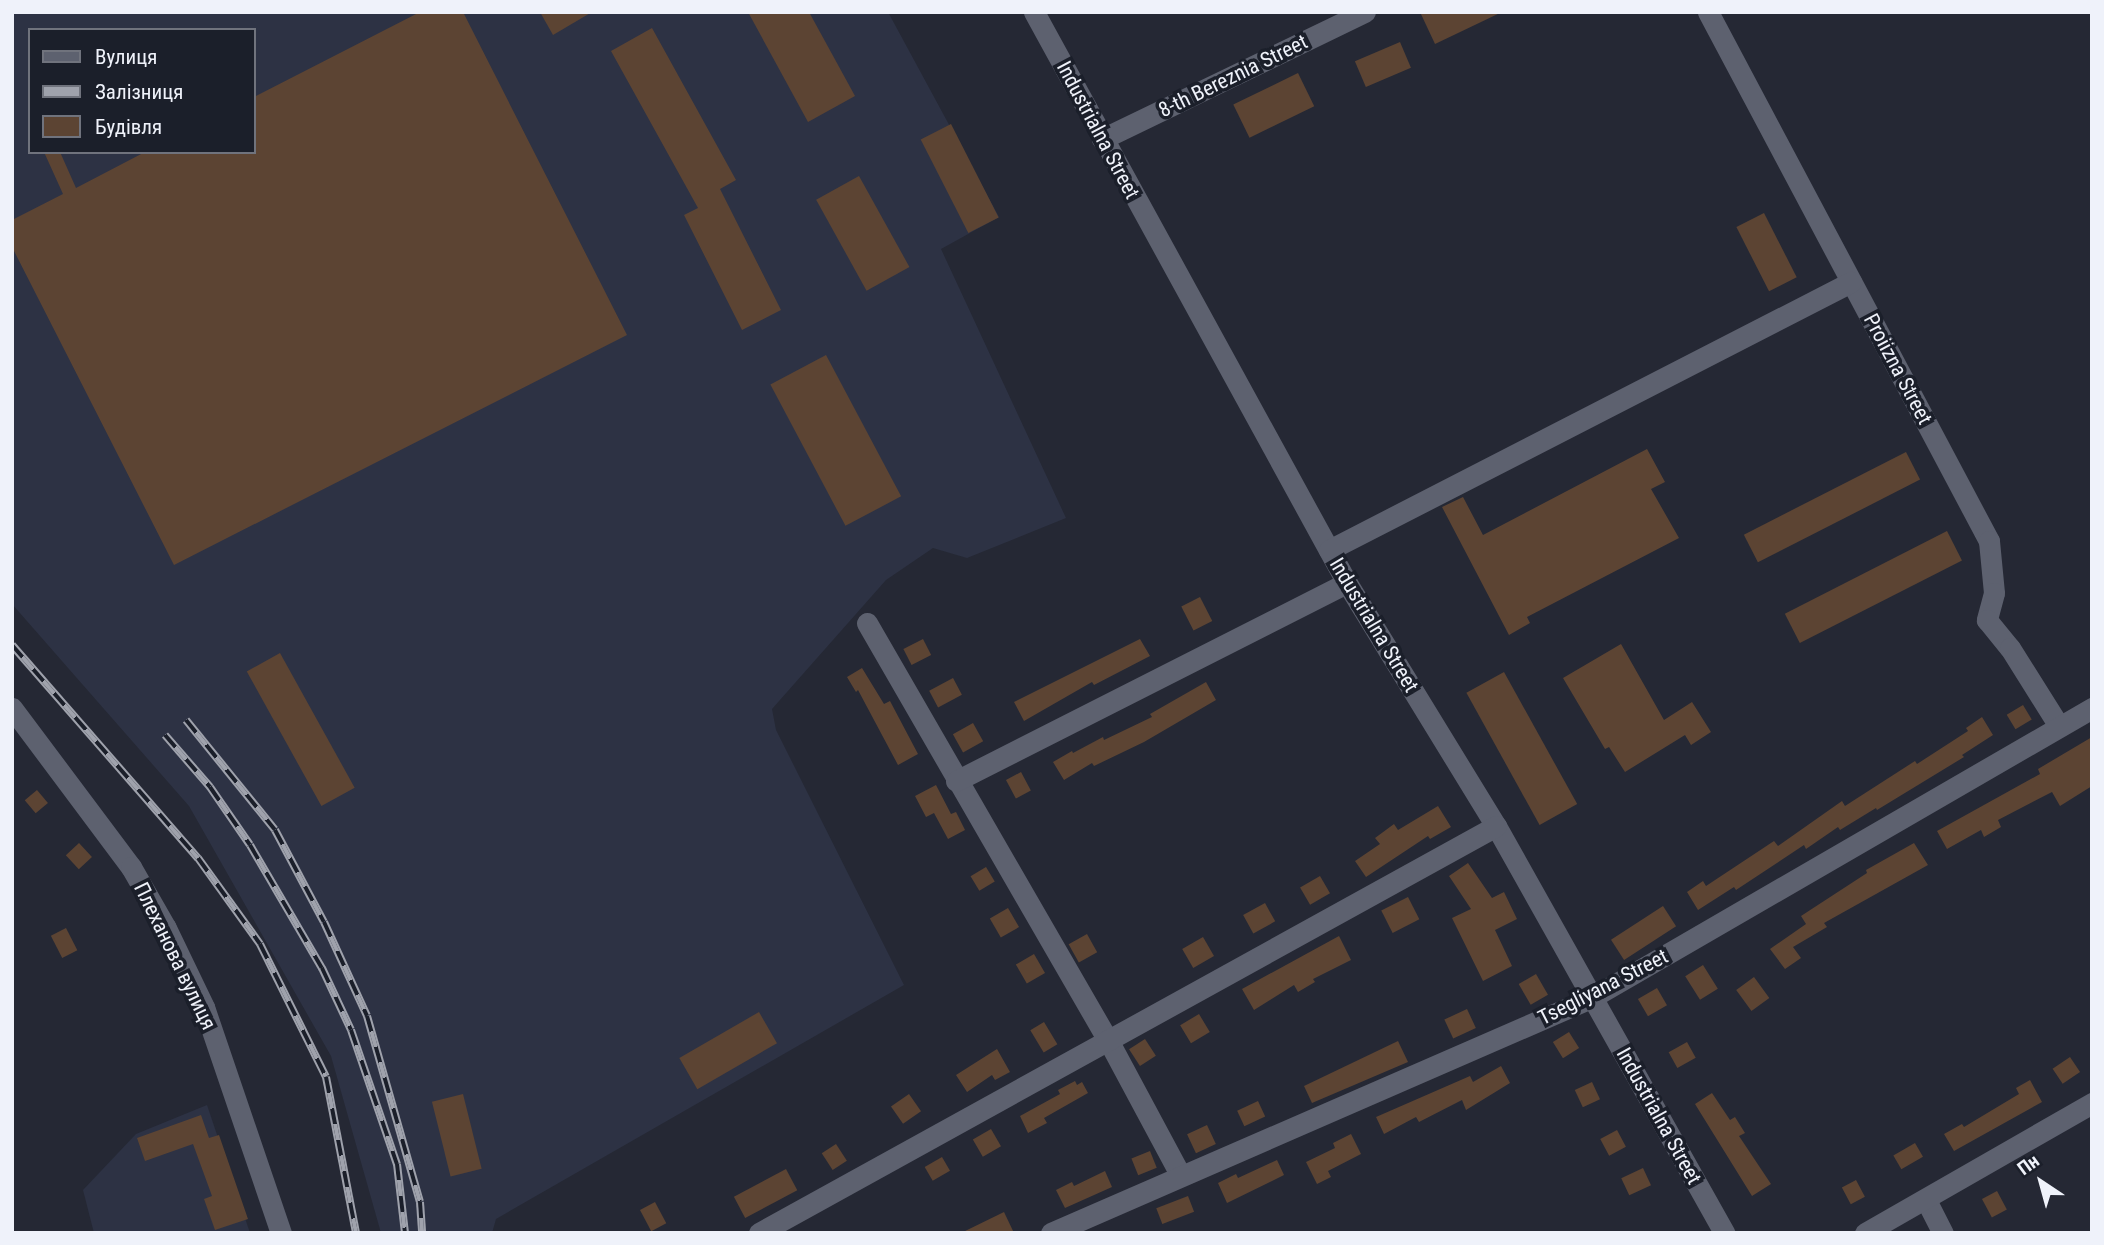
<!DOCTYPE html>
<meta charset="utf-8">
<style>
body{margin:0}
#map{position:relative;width:2104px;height:1245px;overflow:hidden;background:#252834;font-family:"Roboto Condensed",sans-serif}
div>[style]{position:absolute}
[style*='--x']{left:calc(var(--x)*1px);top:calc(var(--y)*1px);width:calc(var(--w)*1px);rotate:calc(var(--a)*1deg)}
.built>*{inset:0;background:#2d3244}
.building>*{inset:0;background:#5c4433;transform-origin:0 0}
.minor>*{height:21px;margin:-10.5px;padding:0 10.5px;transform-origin:10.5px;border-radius:10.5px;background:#5d616f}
.rail>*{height:8px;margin-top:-4px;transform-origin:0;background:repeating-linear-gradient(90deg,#1b1f2a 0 16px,#9fa2ac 0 32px);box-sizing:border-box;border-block:2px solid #9fa2ac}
span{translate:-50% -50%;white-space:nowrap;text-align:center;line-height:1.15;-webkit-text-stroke:7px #1b1f2a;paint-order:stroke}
.street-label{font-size:21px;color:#eff2fa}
.frame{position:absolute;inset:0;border:14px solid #eff2fa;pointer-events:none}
.legend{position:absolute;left:28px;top:28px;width:228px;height:126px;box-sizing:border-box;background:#1b1f2a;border:2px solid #70737d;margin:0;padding:9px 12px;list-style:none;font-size:21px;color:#eff2fa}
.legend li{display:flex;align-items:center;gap:14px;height:35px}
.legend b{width:35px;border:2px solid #70737d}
.north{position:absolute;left:2006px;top:1147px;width:70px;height:70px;-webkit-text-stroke:5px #1b1f2a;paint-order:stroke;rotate:324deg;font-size:19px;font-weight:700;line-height:28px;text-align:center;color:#eff2fa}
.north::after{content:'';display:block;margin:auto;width:24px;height:32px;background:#eff2fa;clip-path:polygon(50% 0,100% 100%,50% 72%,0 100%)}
</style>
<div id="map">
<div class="built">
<i style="clip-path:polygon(evenodd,12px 12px,888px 12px,999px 217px,941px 249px,1066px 518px,967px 558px,933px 548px,886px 580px,772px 709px,776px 730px,904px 985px,496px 1219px,492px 1233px,381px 1233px,331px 1056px,189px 806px,12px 604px,12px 12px,30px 30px,254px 30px,254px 152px,30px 152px,30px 30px)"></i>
<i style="clip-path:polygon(207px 1105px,250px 1233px,94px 1233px,83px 1190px,136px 1134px)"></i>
</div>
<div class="building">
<i style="clip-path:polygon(420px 12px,463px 12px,627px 335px,174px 565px,12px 247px,12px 220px,63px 194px,44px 152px,60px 152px,76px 188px,145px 152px,254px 152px,254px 97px)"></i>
<i style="clip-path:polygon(540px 12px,592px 12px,553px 35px)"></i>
<i style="clip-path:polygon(748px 12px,809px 12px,855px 96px,808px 122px)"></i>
<i style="clip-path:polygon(1420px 12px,1502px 12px,1435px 44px)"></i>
<i style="clip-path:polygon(652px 28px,736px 180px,720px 189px,781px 310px,742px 330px,684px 215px,698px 208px,611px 51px)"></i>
<i style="left:1400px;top:42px;width:28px;height:49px;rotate:67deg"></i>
<i style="left:1298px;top:73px;width:37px;height:72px;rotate:64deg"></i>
<i style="left:951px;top:124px;width:105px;height:34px;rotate:63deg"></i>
<i style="left:859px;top:176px;width:104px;height:49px;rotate:61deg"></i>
<i style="left:1764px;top:213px;width:72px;height:31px;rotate:63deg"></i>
<i style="left:826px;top:355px;width:160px;height:63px;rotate:62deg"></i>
<i style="clip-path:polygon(1647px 449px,1665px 482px,1651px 489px,1679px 538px,1527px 617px,1530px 623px,1509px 635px,1442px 507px,1463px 497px,1483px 535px)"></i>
<i style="left:1906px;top:452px;width:31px;height:182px;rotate:63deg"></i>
<i style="left:1947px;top:531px;width:33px;height:182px;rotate:63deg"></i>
<i style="left:1200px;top:597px;width:27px;height:21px;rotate:63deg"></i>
<i style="left:923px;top:639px;width:18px;height:22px;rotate:63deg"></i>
<i style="clip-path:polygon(1140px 639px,1150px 656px,1094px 685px,1092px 682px,1024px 721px,1014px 702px)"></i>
<i style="clip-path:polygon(1621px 644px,1664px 720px,1692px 702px,1711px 732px,1691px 745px,1685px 735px,1625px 772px,1609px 747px,1605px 749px,1563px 678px)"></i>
<i style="left:280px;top:653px;width:154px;height:38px;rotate:61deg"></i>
<i style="clip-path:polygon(862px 668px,884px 704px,890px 701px,918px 754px,898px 765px,858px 690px,856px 692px,847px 677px)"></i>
<i style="left:1504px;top:672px;width:151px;height:43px;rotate:61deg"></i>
<i style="left:953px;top:678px;width:19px;height:27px;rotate:62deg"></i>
<i style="clip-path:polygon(1206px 682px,1216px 700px,1144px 742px,1094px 766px,1092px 763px,1064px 780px,1053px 762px,1072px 751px,1073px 753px,1103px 737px,1104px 740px,1152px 717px,1150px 714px)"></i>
<i style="left:2023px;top:705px;width:17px;height:19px;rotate:59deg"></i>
<i style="clip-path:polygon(1982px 717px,1993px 735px,1962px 755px,1964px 757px,1877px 810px,1876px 808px,1840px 830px,1838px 827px,1806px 849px,1804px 845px,1736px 890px,1734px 887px,1698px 910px,1687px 892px,1703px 881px,1706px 886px,1774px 841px,1778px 846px,1842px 801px,1845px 806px,1915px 761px,1917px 764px,1968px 731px,1966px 728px)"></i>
<i style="left:973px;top:723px;width:21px;height:23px;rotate:61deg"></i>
<i style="clip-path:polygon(2092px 737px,2092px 786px,2060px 806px,2052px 792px,1998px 820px,2001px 827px,1984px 837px,1981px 830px,1947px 849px,1937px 831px,2040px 774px,2038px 769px)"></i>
<i style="left:1021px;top:772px;width:21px;height:17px;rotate:62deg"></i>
<i style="clip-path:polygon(936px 785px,951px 814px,956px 812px,965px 830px,948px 839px,934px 813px,926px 817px,915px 796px)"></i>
<i style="left:37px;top:790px;width:17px;height:16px;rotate:50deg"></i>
<i style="clip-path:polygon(1438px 806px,1451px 827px,1430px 839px,1428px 836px,1366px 877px,1355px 861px,1380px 844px,1375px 838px,1394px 824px,1398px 830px)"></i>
<i style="left:79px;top:843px;width:19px;height:18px;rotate:47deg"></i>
<i style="clip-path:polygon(1914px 843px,1928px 865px,1824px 923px,1827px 927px,1793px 947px,1801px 958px,1785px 969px,1770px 949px,1806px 924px,1801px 916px,1867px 873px,1866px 870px)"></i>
<i style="clip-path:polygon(1468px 863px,1492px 898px,1504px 892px,1517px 919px,1495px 930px,1512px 966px,1483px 981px,1452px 918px,1471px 909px,1449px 876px)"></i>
<i style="left:986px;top:867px;width:17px;height:18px;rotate:59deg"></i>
<i style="left:1320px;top:876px;width:20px;height:23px;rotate:60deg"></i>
<i style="left:1408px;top:897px;width:25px;height:30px;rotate:63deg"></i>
<i style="left:1265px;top:903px;width:21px;height:25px;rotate:61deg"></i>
<i style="left:1663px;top:906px;width:24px;height:62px;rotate:57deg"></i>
<i style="left:1008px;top:908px;width:22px;height:21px;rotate:60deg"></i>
<i style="left:66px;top:928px;width:25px;height:17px;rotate:63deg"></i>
<i style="left:1087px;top:934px;width:21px;height:21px;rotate:61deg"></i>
<i style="clip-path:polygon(1339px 936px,1351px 960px,1313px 979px,1315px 982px,1298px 992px,1294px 985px,1254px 1010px,1242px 989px)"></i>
<i style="left:1203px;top:937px;width:22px;height:24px;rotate:60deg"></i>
<i style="left:1034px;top:954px;width:22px;height:21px;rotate:60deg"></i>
<i style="left:1703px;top:965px;width:28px;height:21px;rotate:58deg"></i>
<i style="left:1536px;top:974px;width:24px;height:20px;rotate:60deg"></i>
<i style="left:1754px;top:977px;width:26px;height:22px;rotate:54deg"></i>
<i style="left:1657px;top:988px;width:20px;height:22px;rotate:60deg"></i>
<i style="left:1467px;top:1009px;width:21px;height:25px;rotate:65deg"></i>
<i style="left:759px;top:1012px;width:36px;height:92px;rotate:60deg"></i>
<i style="left:1199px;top:1014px;width:21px;height:22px;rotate:59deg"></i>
<i style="left:1044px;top:1022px;width:26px;height:16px;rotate:59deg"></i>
<i style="left:1569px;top:1032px;width:19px;height:19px;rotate:58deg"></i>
<i style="left:1145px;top:1039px;width:20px;height:19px;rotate:57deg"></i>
<i style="clip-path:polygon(1398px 1041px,1408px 1062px,1312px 1103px,1304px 1086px)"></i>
<i style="left:1687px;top:1042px;width:18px;height:21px;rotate:61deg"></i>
<i style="clip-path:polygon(997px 1049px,1010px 1072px,995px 1080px,992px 1075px,967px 1092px,956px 1075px)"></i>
<i style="left:2070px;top:1057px;width:18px;height:21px;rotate:56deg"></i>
<i style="clip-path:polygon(1501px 1066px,1510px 1083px,1466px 1110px,1462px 1100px,1419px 1122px,1416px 1117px,1384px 1134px,1376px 1117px,1470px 1076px,1473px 1082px)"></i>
<i style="clip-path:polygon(2030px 1080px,2042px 1102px,1954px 1151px,1944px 1134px,1962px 1124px,1964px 1127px,2019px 1094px,2016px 1088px)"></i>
<i style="clip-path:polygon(1075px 1081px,1077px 1085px,1082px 1082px,1088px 1093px,1044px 1118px,1047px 1123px,1028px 1133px,1020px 1116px,1060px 1094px,1058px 1090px)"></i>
<i style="left:1592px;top:1082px;width:19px;height:19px;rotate:65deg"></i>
<i style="clip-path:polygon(1712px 1093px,1730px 1120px,1735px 1117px,1745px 1133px,1739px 1136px,1771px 1184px,1752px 1196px,1695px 1104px)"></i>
<i style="left:463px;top:1094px;width:77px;height:32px;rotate:76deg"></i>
<i style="left:909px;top:1094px;width:21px;height:22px;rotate:55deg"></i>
<i style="left:1258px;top:1101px;width:17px;height:23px;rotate:65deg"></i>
<i style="clip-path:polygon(201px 1115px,209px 1138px,219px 1135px,248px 1219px,215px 1230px,204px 1199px,212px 1196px,193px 1144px,145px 1161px,137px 1138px)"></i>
<i style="left:1207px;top:1125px;width:21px;height:22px;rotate:65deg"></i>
<i style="left:991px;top:1129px;width:20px;height:21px;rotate:60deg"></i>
<i style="left:1617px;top:1130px;width:19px;height:19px;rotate:62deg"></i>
<i style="clip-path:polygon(1351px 1134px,1361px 1154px,1328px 1171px,1331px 1177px,1317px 1184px,1306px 1162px,1335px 1148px,1333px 1143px)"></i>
<i style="left:1915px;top:1143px;width:16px;height:25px;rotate:60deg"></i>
<i style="left:836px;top:1144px;width:20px;height:17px;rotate:57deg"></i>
<i style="left:1150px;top:1151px;width:18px;height:20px;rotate:68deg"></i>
<i style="left:942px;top:1157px;width:16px;height:20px;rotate:60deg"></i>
<i style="clip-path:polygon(1277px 1160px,1284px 1175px,1227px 1203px,1218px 1183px,1236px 1174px,1238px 1178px)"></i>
<i style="left:1643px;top:1168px;width:19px;height:24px;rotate:65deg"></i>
<i style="left:786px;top:1169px;width:24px;height:59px;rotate:62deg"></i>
<i style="clip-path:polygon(1105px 1171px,1112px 1187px,1065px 1208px,1056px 1190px,1072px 1182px,1074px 1186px)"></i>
<i style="left:1856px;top:1180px;width:19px;height:16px;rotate:62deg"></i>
<i style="left:1997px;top:1191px;width:21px;height:17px;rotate:62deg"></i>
<i style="left:1188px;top:1196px;width:17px;height:34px;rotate:69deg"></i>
<i style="left:655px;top:1202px;width:24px;height:17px;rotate:62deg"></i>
<i style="clip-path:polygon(1004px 1212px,1014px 1233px,961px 1233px)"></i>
</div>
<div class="minor">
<i style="--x:1034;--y:12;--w:651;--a:61.27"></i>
<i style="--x:1347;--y:583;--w:285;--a:58.5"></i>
<i style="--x:1496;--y:826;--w:467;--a:60.7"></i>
<i style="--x:1708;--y:12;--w:599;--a:62.02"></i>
<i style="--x:1989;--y:541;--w:52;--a:84.5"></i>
<i style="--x:1994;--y:593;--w:28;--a:105"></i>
<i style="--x:1987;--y:620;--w:36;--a:51"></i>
<i style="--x:2010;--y:648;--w:92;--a:57.9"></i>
<i style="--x:1102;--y:139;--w:292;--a:-25.8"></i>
<i style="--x:1329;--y:550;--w:587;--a:-27.18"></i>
<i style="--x:867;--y:623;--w:482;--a:60"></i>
<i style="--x:1108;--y:1040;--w:154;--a:61.8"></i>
<i style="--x:12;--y:708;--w:199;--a:53.2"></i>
<i style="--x:131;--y:867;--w:70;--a:60.2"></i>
<i style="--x:166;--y:928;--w:88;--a:64.3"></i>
<i style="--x:204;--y:1007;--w:239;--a:71.2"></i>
<i style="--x:956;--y:781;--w:438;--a:-26.9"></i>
<i style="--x:1926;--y:1200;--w:37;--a:63"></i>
<i style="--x:759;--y:1233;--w:842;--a:-28.91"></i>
<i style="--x:1051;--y:1233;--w:591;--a:-23.53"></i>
<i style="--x:1593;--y:997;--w:577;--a:-30.08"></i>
<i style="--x:1865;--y:1233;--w:262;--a:-29.8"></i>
</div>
<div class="rail">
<i style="--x:12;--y:645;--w:283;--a:48.9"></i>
<i style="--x:198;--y:858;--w:106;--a:54.2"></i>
<i style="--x:260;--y:944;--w:148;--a:63.6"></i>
<i style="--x:326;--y:1077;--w:159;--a:79.1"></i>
<i style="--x:186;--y:720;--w:141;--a:51"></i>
<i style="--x:275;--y:830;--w:104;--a:62"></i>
<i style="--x:324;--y:922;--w:103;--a:65.4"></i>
<i style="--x:367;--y:1016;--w:193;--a:74.1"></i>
<i style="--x:420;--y:1202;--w:31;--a:86"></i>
<i style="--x:165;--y:735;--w:69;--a:49.1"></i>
<i style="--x:210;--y:787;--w:70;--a:55.4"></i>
<i style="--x:250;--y:845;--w:143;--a:59.7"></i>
<i style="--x:322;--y:968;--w:68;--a:64.9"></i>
<i style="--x:351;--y:1030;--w:142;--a:71.1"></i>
<i style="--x:397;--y:1164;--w:69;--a:83.4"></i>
</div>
<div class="street-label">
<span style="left:1233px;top:76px;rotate:-26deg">8-th Bereznia Street</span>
<span style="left:1098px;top:130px;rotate:62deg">Industrialna Street</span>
<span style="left:1898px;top:369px;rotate:62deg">Proiizna Street</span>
<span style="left:1374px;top:625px;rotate:59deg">Industrialna Street</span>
<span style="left:175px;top:956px;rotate:64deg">Плеханова вулиця</span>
<span style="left:1603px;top:987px;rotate:-27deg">Tsegliyana Street</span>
<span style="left:1659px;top:1116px;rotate:61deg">Industrialna Street</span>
</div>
<div class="frame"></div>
<ul class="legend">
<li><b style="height:9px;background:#5d616f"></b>Вулиця</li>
<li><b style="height:9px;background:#9fa2ac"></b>Залізниця</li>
<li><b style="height:19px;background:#5c4433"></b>Будівля</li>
</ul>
<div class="north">Пн</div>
</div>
